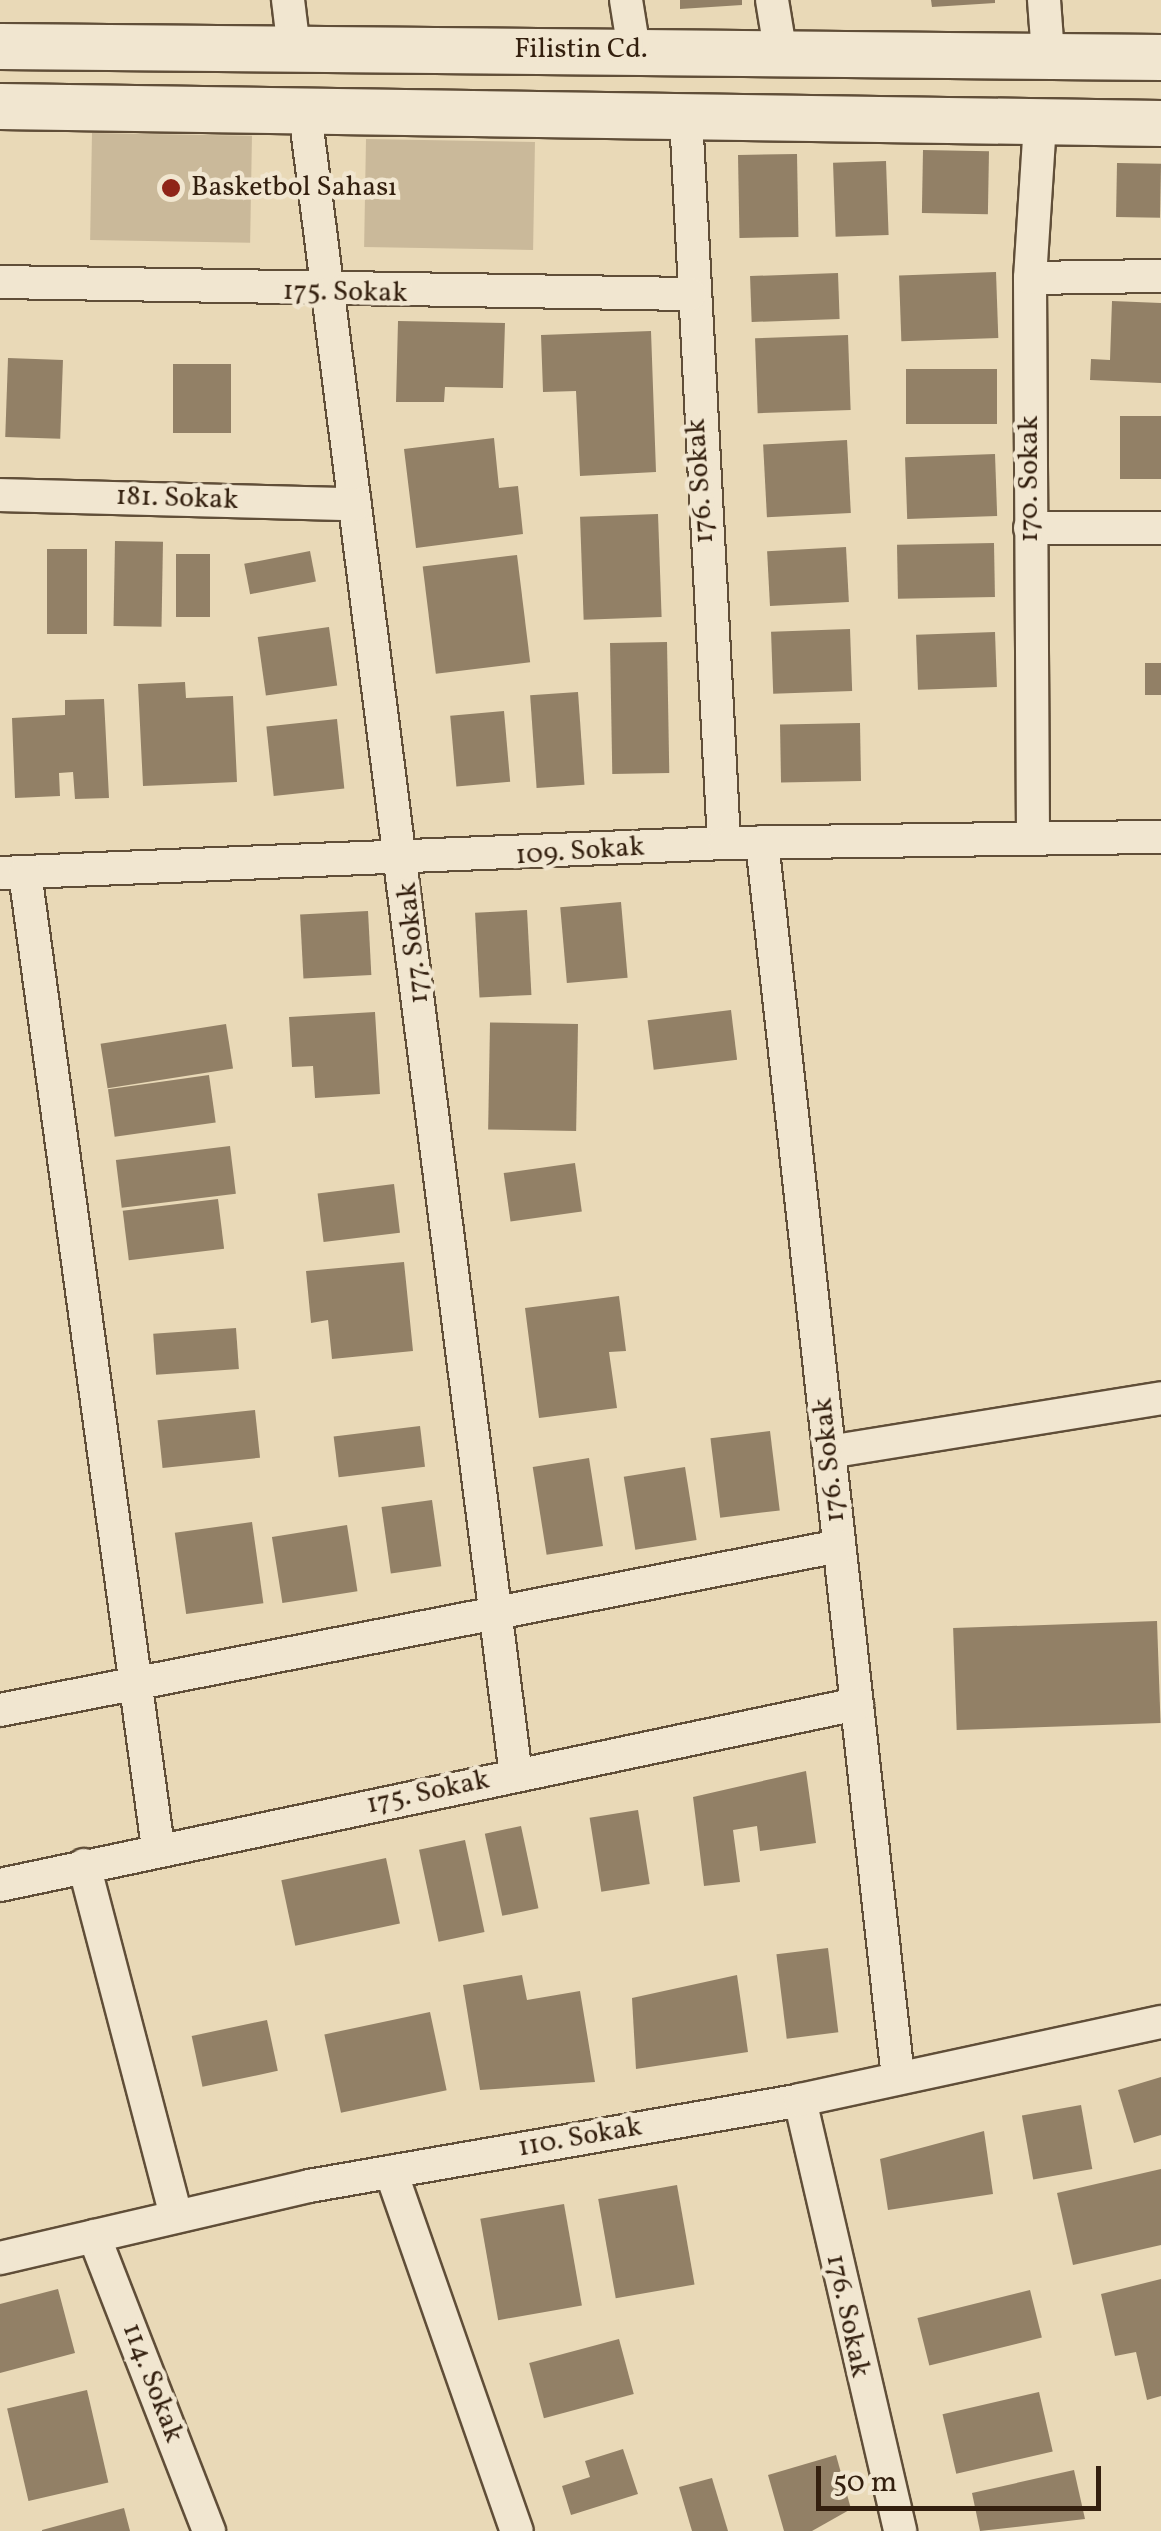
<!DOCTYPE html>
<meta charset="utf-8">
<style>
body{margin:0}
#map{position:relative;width:1161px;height:2531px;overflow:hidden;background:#e9d9b7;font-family:Vollkorn,serif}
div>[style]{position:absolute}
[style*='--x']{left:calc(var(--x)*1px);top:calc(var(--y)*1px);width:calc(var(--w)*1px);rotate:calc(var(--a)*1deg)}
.green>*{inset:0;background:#cab99a;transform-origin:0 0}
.building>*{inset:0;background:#928066;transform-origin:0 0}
.roads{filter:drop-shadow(2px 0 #604e38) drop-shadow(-2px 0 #604e38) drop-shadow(0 2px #604e38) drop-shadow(0 -2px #604e38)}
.minor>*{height:32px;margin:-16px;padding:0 16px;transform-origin:16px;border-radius:16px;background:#f1e6d0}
.secondary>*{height:45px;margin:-22.5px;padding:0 22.5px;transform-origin:22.5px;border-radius:22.5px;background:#f1e6d0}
.dots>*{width:28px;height:28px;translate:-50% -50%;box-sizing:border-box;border:5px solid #f1e6d0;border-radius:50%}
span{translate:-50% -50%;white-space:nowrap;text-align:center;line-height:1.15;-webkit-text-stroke:9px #f1e6d0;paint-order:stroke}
.street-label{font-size:28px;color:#331f0e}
.poi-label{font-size:28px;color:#331f0e}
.left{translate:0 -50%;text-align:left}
.scale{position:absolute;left:816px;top:2466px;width:285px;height:45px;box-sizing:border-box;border:5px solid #331f0e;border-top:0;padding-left:12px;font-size:30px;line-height:35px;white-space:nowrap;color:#331f0e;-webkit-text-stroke:8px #f1e6d0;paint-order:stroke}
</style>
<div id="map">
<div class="green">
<i style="left:92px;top:133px;width:160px;height:107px;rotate:1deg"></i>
<i style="left:366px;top:139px;width:169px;height:108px;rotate:1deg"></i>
</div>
<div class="building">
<i style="clip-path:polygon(680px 0,742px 0,742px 5px,680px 9px)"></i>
<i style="clip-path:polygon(931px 0,995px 0,995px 3px,932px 7px)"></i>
<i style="left:923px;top:150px;width:66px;height:63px;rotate:1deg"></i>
<i style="left:797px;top:154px;width:83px;height:59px;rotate:89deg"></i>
<i style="left:886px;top:161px;width:74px;height:53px;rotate:88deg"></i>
<i style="left:1117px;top:163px;width:44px;height:54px;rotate:1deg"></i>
<i style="left:996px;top:272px;width:66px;height:97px;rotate:88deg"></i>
<i style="left:838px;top:273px;width:46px;height:88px;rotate:88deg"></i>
<i style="clip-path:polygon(1112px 301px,1161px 303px,1161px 383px,1090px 380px,1091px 359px,1110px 360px)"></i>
<i style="clip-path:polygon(398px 321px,505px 323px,503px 388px,445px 387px,444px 402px,396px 402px)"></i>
<i style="clip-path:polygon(651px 331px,656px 472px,580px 476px,576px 391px,543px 392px,541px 335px)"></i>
<i style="left:848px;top:335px;width:75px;height:93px;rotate:88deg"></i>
<i style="left:8px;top:358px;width:55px;height:79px;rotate:2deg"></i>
<i style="left:173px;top:364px;width:58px;height:69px"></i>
<i style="left:906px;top:369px;width:91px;height:55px"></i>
<i style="left:1120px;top:416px;width:41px;height:63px"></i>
<i style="clip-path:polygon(494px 438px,499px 488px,518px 486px,523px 534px,416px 548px,404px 449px)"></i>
<i style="left:847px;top:440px;width:73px;height:84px;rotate:87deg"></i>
<i style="left:995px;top:454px;width:62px;height:90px;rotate:88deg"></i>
<i style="left:658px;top:514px;width:103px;height:78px;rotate:88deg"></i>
<i style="left:115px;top:541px;width:48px;height:85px;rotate:1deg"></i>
<i style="left:994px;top:543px;width:54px;height:97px;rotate:89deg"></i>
<i style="left:846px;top:547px;width:55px;height:79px;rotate:87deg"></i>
<i style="left:47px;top:549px;width:40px;height:85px"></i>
<i style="left:310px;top:551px;width:31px;height:67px;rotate:79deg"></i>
<i style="left:210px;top:554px;width:63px;height:34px;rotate:90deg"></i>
<i style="left:517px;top:555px;width:108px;height:95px;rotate:83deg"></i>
<i style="left:329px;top:627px;width:59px;height:72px;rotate:82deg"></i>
<i style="left:850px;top:629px;width:62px;height:79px;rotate:88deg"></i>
<i style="left:995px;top:632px;width:55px;height:79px;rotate:88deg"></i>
<i style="left:667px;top:642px;width:131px;height:57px;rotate:89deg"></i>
<i style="left:1161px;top:663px;width:32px;height:16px;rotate:90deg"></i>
<i style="clip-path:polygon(185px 682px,186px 698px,233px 696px,237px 782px,143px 786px,138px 684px)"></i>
<i style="left:578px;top:692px;width:93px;height:48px;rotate:86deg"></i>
<i style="clip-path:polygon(104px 699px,109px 798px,75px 799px,73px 772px,59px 773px,60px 796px,15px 798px,12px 718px,65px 715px,65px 700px)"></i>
<i style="left:504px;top:711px;width:71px;height:54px;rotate:85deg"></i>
<i style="left:337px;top:719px;width:70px;height:71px;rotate:84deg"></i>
<i style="left:860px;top:723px;width:58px;height:80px;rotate:89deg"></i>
<i style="left:621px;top:902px;width:76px;height:61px;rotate:85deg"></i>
<i style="left:527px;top:910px;width:85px;height:52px;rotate:87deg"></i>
<i style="left:368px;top:911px;width:64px;height:68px;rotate:87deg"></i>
<i style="left:731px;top:1010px;width:50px;height:84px;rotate:83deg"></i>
<i style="clip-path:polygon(375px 1012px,380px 1094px,315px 1098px,313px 1066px,292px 1067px,289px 1017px)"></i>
<i style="left:226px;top:1024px;width:45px;height:127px;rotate:81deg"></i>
<i style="left:578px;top:1024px;width:107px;height:88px;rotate:91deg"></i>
<i style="left:209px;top:1075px;width:48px;height:102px;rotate:82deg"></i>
<i style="left:230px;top:1146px;width:48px;height:115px;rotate:83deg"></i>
<i style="left:575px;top:1163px;width:49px;height:72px;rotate:82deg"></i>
<i style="left:394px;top:1184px;width:49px;height:77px;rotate:83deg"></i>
<i style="left:218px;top:1199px;width:50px;height:96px;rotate:83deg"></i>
<i style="clip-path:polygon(404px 1262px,413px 1351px,332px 1359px,328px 1320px,311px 1323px,306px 1271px)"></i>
<i style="clip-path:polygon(619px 1296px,626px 1351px,609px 1352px,617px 1408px,539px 1418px,525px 1308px)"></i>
<i style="left:236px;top:1328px;width:41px;height:83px;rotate:86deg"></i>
<i style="left:255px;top:1410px;width:48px;height:98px;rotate:84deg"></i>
<i style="left:420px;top:1426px;width:41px;height:87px;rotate:83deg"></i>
<i style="left:770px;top:1431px;width:80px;height:60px;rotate:83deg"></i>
<i style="left:589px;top:1458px;width:89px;height:57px;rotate:81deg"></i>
<i style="left:685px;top:1467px;width:74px;height:62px;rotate:81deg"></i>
<i style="left:432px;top:1500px;width:67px;height:51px;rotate:82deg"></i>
<i style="left:252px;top:1522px;width:82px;height:78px;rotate:82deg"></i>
<i style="left:347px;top:1525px;width:67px;height:76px;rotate:81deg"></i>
<i style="left:1157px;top:1621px;width:102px;height:204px;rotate:88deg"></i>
<i style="clip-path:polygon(806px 1771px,816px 1843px,760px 1851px,757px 1826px,733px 1830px,740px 1882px,704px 1886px,693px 1797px)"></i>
<i style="left:638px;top:1810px;width:75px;height:49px;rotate:81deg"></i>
<i style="left:521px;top:1826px;width:84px;height:37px;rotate:78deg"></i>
<i style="left:465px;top:1840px;width:94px;height:47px;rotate:78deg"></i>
<i style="left:386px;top:1858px;width:67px;height:107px;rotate:78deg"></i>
<i style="left:828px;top:1948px;width:85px;height:52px;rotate:83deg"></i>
<i style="clip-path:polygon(522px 1975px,527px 2000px,580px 1991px,595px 2082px,480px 2090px,463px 1985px)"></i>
<i style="clip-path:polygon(737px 1975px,748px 2052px,636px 2069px,632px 1998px)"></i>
<i style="left:430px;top:2012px;width:80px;height:108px;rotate:78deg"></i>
<i style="left:267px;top:2020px;width:52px;height:77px;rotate:78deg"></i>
<i style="clip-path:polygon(1161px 2077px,1161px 2135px,1134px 2143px,1118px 2090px)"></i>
<i style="left:1081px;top:2105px;width:65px;height:60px;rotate:80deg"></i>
<i style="clip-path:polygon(984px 2131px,993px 2194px,888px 2210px,880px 2159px)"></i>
<i style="clip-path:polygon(1161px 2169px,1161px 2245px,1073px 2265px,1057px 2193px)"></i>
<i style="left:677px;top:2185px;width:101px;height:80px;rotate:80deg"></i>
<i style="left:564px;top:2204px;width:103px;height:85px;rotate:80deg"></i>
<i style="clip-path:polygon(1161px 2279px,1161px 2396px,1147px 2400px,1136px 2352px,1115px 2356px,1101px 2294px)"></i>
<i style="clip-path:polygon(58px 2289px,75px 2353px,0 2373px,0 2304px)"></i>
<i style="left:1030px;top:2290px;width:49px;height:116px;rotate:76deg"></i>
<i style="left:619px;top:2339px;width:57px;height:93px;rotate:75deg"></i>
<i style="left:87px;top:2390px;width:95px;height:82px;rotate:77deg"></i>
<i style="left:1039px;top:2392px;width:61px;height:99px;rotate:77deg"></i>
<i style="clip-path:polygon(623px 2449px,638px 2494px,571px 2515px,562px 2486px,590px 2477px,585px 2461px)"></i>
<i style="clip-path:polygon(836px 2455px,851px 2509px,812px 2531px,784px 2531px,768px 2475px)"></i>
<i style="clip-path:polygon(1074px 2470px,1085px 2519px,980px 2531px,972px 2493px)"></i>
<i style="clip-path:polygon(712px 2478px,728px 2531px,692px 2531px,679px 2487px)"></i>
<i style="clip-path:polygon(124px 2508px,130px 2531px,42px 2531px,42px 2530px)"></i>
</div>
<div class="roads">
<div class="minor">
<i style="--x:288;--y:0;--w:49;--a:83"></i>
<i style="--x:626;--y:0;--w:51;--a:80.9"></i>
<i style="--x:772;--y:0;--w:50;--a:80.7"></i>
<i style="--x:1044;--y:0;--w:54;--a:85.8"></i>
<i style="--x:305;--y:112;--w:1676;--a:82.77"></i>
<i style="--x:686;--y:117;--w:727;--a:87"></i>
<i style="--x:1030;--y:278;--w:131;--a:-0.9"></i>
<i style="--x:0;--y:282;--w:690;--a:1"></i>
<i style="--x:0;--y:495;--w:355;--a:1.5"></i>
<i style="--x:1030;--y:528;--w:131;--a:0"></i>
<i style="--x:1033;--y:835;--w:557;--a:-90.31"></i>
<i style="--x:1030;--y:278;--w:154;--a:-86.3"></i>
<i style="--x:762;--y:842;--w:1243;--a:83.72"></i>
<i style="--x:0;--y:873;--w:725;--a:-2.37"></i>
<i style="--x:724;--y:843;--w:437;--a:-0.8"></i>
<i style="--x:25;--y:873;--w:984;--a:82.23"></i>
<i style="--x:829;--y:1452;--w:336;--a:-9.2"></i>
<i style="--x:0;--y:1710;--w:855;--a:-11.06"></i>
<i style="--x:84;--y:1865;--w:363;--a:75.3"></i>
<i style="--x:0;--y:1885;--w:876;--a:-11.93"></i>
<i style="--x:800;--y:2100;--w:442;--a:76.9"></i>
<i style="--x:391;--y:2172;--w:380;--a:70.7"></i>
<i style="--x:94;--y:2236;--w:317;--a:68.7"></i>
<i style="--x:0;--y:2258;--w:317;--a:-13.1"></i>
<i style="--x:309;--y:2186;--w:498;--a:-9.9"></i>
<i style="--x:800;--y:2100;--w:369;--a:-12.2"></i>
</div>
<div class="secondary">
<i style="--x:0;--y:46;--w:1161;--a:0.54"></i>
<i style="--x:0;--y:106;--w:1161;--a:0.84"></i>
</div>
</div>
<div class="dots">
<i style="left:171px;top:188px;background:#8f2418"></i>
</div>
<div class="street-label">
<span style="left:581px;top:50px">Filistin Cd.</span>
<span style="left:345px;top:293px;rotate:1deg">175. Sokak</span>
<span style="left:1030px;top:479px;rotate:-90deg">170. Sokak</span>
<span style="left:701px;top:481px;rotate:-94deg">176. Sokak</span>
<span style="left:177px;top:499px;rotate:2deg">181. Sokak</span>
<span style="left:580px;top:852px;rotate:-4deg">109. Sokak</span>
<span style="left:414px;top:943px;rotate:-96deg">177. Sokak</span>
<span style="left:830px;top:1460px;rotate:-96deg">176. Sokak</span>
<span style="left:428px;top:1793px;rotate:-12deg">175. Sokak</span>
<span style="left:580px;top:2138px;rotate:-10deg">110. Sokak</span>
<span style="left:847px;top:2316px;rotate:78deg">176. Sokak</span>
<span style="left:152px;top:2383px;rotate:69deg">114. Sokak</span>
</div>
<div class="poi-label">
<span class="left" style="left:191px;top:188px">Basketbol Sahası</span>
</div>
<div class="scale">50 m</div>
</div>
